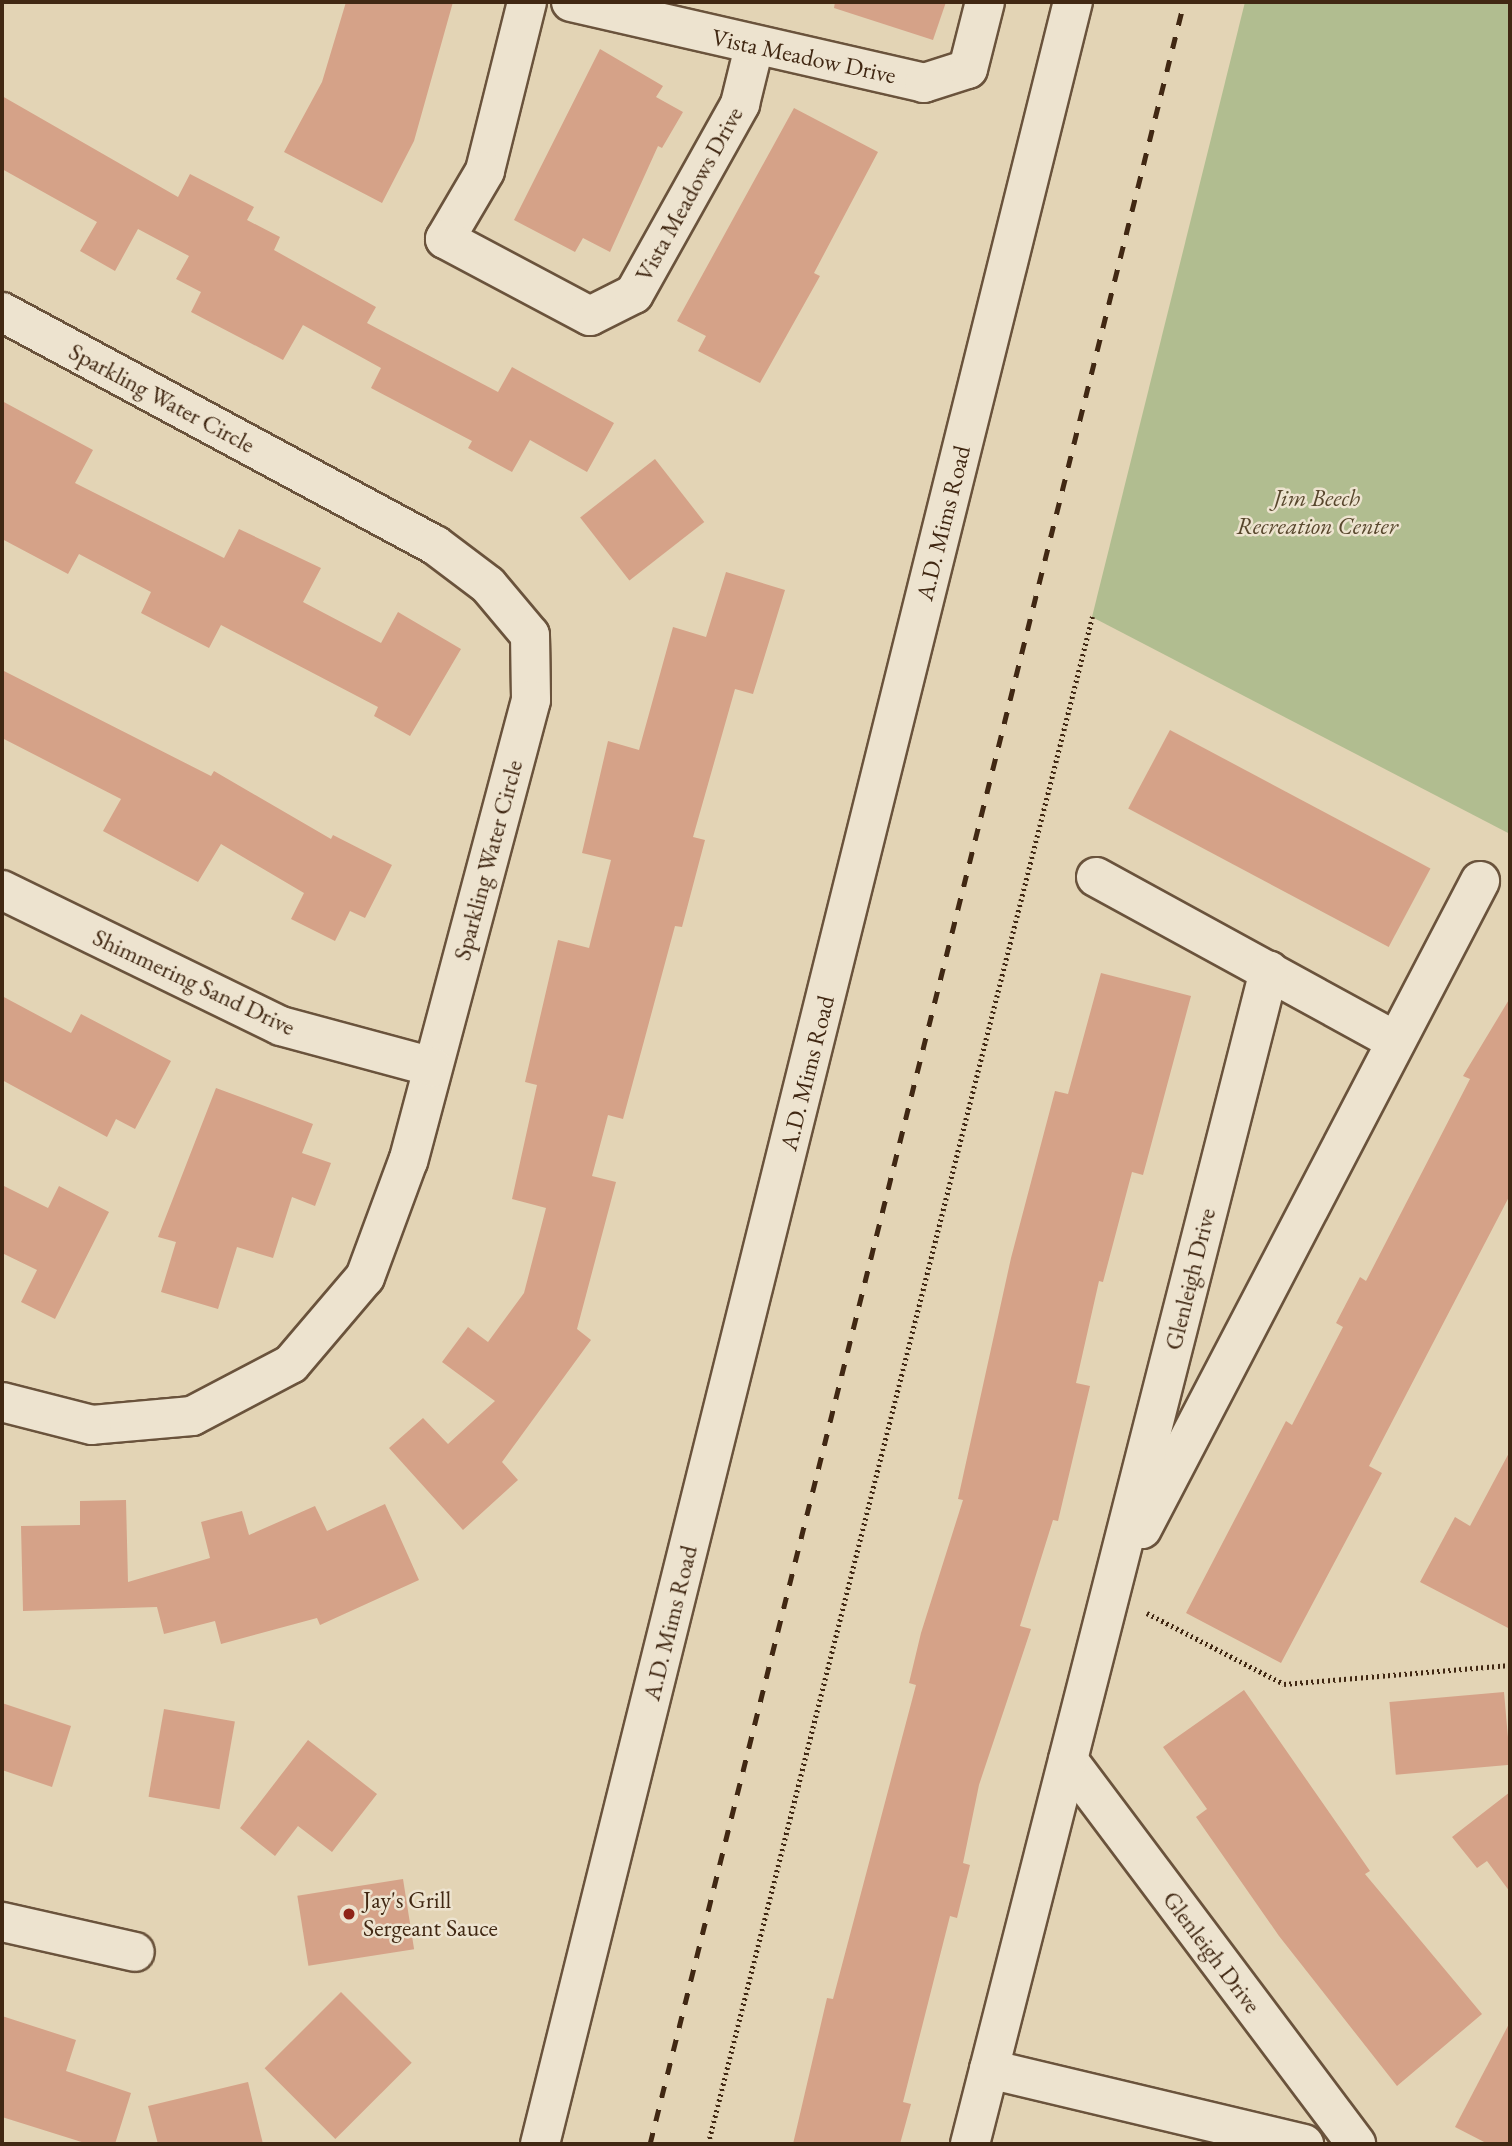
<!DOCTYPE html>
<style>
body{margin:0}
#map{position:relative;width:1512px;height:2146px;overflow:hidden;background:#e3d4b5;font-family:"EB Garamond",serif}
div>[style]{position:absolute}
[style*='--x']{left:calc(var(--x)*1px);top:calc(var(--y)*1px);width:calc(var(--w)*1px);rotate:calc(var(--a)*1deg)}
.green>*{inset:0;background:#b1bd90}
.building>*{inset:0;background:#d5a288;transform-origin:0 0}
.path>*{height:4.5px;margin-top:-2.25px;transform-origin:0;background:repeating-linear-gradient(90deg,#412813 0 2px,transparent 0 5.5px)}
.roads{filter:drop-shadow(2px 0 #6a533c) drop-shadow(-2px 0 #6a533c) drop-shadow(0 2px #6a533c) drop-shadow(0 -2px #6a533c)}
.minor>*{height:38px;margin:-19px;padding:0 19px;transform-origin:19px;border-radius:19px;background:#ede3cf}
.rail>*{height:5px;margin-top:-2.5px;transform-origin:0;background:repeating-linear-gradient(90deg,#412813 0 12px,transparent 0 24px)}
.dots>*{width:19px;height:19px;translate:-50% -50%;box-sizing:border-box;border:4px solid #ede3cf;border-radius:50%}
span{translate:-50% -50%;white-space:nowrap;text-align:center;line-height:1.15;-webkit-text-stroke:5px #ede3cf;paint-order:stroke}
.street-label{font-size:24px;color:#412813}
.park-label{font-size:24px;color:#57462c;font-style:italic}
.poi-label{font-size:24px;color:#412813}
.left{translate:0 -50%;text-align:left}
.frame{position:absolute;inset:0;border:4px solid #412813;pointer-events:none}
</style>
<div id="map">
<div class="green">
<i style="clip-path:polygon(1245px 2px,1510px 2px,1510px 834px,1092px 617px)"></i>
</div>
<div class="building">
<i style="clip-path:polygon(346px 2px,453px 2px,414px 141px,382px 203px,284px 152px,322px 82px)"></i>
<i style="clip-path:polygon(835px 2px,946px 2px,933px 40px,834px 8px)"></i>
<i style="clip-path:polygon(600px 49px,663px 86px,656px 97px,683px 112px,662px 148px,658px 146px,610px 252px,583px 238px,575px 252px,514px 220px)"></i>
<i style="clip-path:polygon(2px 96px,178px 197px,190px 174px,254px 207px,247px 220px,280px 237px,274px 250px,376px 307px,367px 323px,498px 392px,512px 367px,614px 423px,587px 472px,530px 440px,512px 472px,468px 448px,472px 441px,371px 388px,381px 368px,303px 325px,283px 360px,191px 312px,201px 292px,176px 279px,189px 256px,138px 229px,115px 271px,80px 251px,97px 222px,2px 169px)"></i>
<i style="clip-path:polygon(794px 108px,878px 152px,814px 273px,820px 276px,760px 383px,698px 351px,706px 336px,677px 321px)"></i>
<i style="clip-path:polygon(2px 401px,93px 450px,75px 483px,224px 558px,239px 529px,321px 568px,303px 602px,381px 643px,398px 612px,461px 649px,410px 736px,374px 716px,378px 707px,221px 625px,209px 648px,141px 613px,151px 592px,79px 554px,68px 574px,2px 539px)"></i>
<i style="left:655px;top:459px;width:80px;height:95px;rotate:52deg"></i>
<i style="clip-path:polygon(726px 572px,785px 590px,753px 694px,735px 689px,693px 837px,705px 840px,682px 927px,675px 926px,623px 1119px,608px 1115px,592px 1176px,616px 1182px,577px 1329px,591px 1340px,502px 1462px,518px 1480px,463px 1530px,389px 1448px,423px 1418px,448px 1444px,495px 1401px,442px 1362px,468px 1327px,488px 1342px,524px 1293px,546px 1208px,512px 1199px,537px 1085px,525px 1082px,558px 940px,589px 948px,611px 860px,582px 853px,608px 741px,639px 750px,673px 627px,706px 637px)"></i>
<i style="clip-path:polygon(2px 670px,211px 776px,214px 771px,331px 839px,333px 835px,392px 865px,365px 918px,350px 911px,335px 941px,291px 919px,304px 893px,221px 844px,198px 882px,103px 831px,121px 799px,2px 738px)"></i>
<i style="left:1170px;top:730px;width:295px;height:89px;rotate:28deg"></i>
<i style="clip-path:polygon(1101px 973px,1191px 996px,1143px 1175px,1132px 1172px,1103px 1282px,1099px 1281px,1076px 1383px,1090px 1386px,1058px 1521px,1053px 1520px,1020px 1626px,1031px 1629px,979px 1785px,963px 1863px,970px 1865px,957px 1918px,950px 1916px,903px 2102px,911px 2104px,900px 2144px,793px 2144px,827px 1998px,833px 1999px,916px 1685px,909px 1683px,921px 1633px,963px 1500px,958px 1499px,1011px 1258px,1055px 1091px,1068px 1094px)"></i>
<i style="clip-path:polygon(2px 996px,71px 1033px,81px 1014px,171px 1061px,135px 1129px,116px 1119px,107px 1137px,2px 1080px)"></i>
<i style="clip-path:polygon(1510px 998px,1510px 1195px,1369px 1466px,1382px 1473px,1281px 1663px,1186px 1613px,1286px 1421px,1292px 1425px,1343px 1327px,1336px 1323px,1360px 1277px,1366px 1281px,1470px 1079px,1463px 1076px)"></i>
<i style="clip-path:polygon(216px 1088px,313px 1124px,302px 1153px,331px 1163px,315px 1206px,292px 1197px,273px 1258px,237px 1247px,218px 1309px,161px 1292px,176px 1242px,158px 1237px)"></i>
<i style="clip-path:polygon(2px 1185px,48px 1208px,59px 1186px,109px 1212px,55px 1319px,21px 1302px,37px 1270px,2px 1253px)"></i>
<i style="clip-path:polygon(1510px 1451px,1510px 1629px,1420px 1582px,1455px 1517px,1470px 1526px)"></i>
<i style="clip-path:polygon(126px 1500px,128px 1582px,210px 1558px,201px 1522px,242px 1511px,249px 1535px,315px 1506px,327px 1531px,385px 1504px,419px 1580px,320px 1625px,317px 1618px,221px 1644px,215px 1621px,164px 1634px,157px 1607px,23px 1611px,21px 1526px,80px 1525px,80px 1501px)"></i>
<i style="clip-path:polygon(1244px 1690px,1370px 1871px,1365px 1874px,1482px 2014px,1397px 2086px,1279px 1936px,1196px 1817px,1207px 1809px,1163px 1747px)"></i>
<i style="left:1504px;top:1692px;width:73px;height:115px;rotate:85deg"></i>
<i style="clip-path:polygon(2px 1703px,71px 1726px,52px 1787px,2px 1770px)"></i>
<i style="left:164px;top:1709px;width:72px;height:89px;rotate:10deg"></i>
<i style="clip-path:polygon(308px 1740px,377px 1794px,332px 1852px,298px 1826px,275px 1856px,240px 1828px)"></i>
<i style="clip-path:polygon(1510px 1792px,1510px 1892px,1487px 1861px,1477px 1868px,1452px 1837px)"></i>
<i style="left:403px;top:1879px;width:71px;height:107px;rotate:81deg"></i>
<i style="left:341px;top:1992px;width:100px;height:108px;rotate:45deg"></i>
<i style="clip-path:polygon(2px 2016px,76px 2040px,66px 2071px,131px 2093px,115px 2144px,88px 2144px,2px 2117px)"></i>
<i style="clip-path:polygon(1510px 2022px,1510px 2144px,1488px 2144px,1455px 2127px)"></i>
<i style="clip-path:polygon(248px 2082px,263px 2144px,158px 2144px,148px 2106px)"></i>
</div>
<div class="path">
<i style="--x:1147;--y:1613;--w:154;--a:27.4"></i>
<i style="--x:1284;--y:1684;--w:227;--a:-4.8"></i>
<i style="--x:708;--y:2144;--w:1575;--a:-75.88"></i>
</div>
<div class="roads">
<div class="minor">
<i style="--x:527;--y:2;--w:174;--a:104"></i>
<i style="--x:485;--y:171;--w:79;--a:120.5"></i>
<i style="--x:445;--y:239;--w:164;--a:28"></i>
<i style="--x:590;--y:316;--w:49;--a:-26.6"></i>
<i style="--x:634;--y:294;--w:218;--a:-60.8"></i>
<i style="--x:740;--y:104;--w:59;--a:-76.2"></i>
<i style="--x:571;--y:2;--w:362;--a:12.9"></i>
<i style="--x:924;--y:83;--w:46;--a:-17.7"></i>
<i style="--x:968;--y:69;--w:69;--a:-75.8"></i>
<i style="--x:2;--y:312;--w:492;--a:28.3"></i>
<i style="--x:435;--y:545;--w:66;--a:37"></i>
<i style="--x:488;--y:585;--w:65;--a:50"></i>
<i style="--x:530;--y:635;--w:65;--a:89.1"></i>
<i style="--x:531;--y:700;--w:477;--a:104.9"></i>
<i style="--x:408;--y:1161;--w:124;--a:110.3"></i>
<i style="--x:365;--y:1277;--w:114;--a:130.4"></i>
<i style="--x:291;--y:1364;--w:112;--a:152.3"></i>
<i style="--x:192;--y:1416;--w:100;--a:174.9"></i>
<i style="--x:92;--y:1425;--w:93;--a:-165.7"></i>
<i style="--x:1096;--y:877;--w:342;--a:28.7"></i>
<i style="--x:2;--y:890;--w:310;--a:26"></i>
<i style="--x:281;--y:1026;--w:157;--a:15.1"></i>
<i style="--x:1142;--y:1529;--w:731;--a:-62.45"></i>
<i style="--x:1068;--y:1760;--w:480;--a:53.1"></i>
<i style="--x:2;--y:1922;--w:136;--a:12.7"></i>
<i style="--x:989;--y:2069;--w:324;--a:13.4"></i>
<i style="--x:540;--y:2144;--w:2207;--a:-76.03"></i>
<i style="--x:970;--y:2144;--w:1211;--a:-75.7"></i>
</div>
</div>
<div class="rail">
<i style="--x:650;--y:2144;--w:2208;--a:-76"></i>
</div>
<div class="dots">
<i style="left:349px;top:1914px;background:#8f2418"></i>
</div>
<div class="street-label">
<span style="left:804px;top:56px;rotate:12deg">Vista Meadow Drive</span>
<span style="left:689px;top:194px;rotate:-61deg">Vista Meadows Drive</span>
<span style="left:162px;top:398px;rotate:28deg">Sparkling Water Circle</span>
<span style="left:943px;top:523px;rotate:-76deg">A.D. Mims Road</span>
<span style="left:488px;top:860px;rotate:-75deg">Sparkling Water Circle</span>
<span style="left:194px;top:982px;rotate:25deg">Shimmering Sand Drive</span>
<span style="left:807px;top:1073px;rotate:-76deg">A.D. Mims Road</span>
<span style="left:1190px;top:1279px;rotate:-76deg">Glenleigh Drive</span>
<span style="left:670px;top:1623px;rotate:-76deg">A.D. Mims Road</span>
<span style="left:1212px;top:1952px;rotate:53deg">Glenleigh Drive</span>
</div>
<div class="park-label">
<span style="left:1317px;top:512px">Jim Beech<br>Recreation Center</span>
</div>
<div class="poi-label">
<span class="left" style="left:363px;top:1914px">Jay's Grill<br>Sergeant Sauce</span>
</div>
<div class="frame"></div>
</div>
